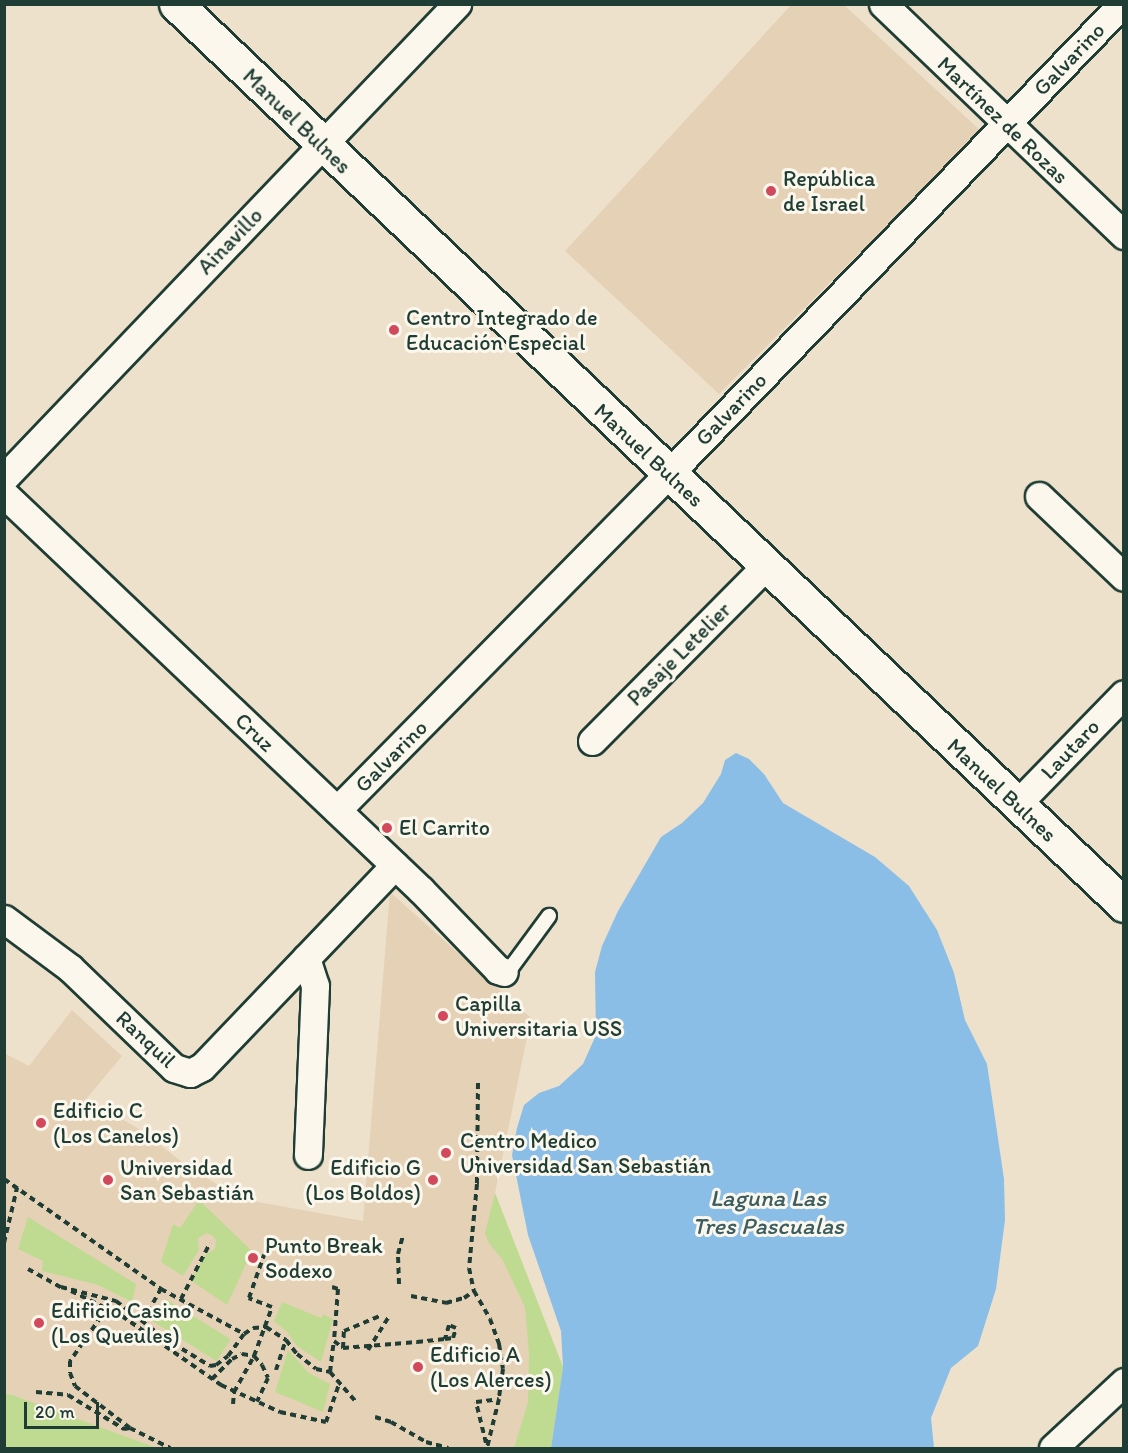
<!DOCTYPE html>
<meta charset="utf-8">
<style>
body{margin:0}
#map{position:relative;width:1128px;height:1453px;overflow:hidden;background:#eee1cc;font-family:Itim,sans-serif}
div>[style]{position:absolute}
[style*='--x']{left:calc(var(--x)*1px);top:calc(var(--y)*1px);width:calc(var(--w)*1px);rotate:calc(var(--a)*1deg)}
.built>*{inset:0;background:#e5d1b6}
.green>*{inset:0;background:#bfdb92;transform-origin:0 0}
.water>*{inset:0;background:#8bbee7}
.path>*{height:4px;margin-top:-2px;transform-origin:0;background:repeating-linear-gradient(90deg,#1f3d34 0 6px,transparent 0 10.5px)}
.roads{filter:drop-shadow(2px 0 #1f3d34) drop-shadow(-2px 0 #1f3d34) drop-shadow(0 2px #1f3d34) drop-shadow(0 -2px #1f3d34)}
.service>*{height:14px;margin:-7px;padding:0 7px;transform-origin:7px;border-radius:7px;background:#fbf7ec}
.minor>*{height:27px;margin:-13.5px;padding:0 13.5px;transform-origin:13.5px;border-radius:13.5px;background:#fbf7ec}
.secondary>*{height:33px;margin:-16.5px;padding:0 16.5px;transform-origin:16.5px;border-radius:16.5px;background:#fbf7ec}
.dots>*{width:16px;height:16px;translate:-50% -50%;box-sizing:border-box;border:3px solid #fbf7ec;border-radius:50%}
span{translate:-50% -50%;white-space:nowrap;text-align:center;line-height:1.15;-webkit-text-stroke:6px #fbf7ec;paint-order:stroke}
.street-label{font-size:22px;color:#1f3d34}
.poi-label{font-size:22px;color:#1f3d34}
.left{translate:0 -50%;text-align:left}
.right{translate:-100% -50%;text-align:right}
.water-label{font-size:24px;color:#3a5d61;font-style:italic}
.frame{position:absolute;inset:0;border:6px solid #1f3d34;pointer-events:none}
.scale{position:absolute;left:24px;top:1402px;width:75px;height:27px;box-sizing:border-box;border:3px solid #1f3d34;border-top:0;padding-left:8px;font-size:18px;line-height:21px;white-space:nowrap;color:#1f3d34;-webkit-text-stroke:4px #fbf7ec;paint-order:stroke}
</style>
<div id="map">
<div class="built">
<i style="clip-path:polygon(791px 5px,844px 5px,981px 131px,719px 394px,565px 251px)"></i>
<i style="clip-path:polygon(390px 892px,531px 1018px,495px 1193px,563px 1367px,551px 1448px,5px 1448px,4px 1053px,29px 1066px,72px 1010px,122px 1056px,87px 1098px,142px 1131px,190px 1168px,242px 1199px,363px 1221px)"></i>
</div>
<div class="green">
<i style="clip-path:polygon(495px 1193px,563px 1367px,551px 1448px,514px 1448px,528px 1402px,529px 1354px,525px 1307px,502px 1259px,489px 1243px,485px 1233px)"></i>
<i style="clip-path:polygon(199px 1200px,252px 1251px,227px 1305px,190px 1280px,206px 1254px,215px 1249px,216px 1240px,213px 1236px,207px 1233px,198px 1238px,199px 1250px,183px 1276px,161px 1262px,173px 1224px,180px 1228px)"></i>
<i style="clip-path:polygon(28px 1217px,136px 1284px,132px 1302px,98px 1285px,42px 1271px,43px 1261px,18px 1249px)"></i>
<i style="left:166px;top:1299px;width:76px;height:26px;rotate:32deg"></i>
<i style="clip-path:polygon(282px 1302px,321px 1318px,323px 1314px,333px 1319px,321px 1362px,297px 1346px,287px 1332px,274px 1321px)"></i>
<i style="clip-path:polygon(288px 1350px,309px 1373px,330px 1384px,323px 1412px,275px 1392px)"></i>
<i style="clip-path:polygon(5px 1394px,12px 1395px,157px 1448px,5px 1448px)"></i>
</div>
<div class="water">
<i style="clip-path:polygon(736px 753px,749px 759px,764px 774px,783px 803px,875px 857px,909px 886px,937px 930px,954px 973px,965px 1020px,987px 1064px,1004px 1179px,1005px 1220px,996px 1289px,978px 1346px,951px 1368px,931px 1418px,934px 1448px,551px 1448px,563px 1367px,561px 1331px,528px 1235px,512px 1155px,517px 1128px,524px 1105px,539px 1093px,559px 1086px,583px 1064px,596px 1035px,595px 972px,602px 946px,618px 911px,661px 837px,682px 823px,703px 803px,721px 774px,725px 760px)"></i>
</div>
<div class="path">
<i style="--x:478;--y:1083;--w:101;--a:90.6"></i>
<i style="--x:477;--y:1184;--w:84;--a:95.4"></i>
<i style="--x:469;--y:1268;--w:24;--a:78"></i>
<i style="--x:474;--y:1291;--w:32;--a:60"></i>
<i style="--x:490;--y:1319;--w:27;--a:70"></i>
<i style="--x:499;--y:1344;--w:25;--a:81"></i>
<i style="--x:503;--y:1369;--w:30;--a:98"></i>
<i style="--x:499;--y:1399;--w:50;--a:103.8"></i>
<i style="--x:4;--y:1179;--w:192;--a:35"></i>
<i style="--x:161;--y:1289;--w:94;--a:28.5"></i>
<i style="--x:4;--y:1243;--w:57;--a:-76.7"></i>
<i style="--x:28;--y:1269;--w:38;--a:29"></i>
<i style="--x:61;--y:1287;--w:57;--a:14.3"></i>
<i style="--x:116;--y:1301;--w:61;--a:37.6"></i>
<i style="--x:164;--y:1338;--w:54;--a:31.3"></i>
<i style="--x:210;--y:1366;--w:6;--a:-9"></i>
<i style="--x:216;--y:1365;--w:15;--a:-37"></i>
<i style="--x:228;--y:1356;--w:27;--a:-54"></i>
<i style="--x:244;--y:1334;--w:11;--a:-34"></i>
<i style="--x:253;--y:1328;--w:13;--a:-4"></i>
<i style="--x:266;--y:1327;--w:24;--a:33"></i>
<i style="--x:286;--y:1340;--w:18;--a:52"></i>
<i style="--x:297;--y:1354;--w:24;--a:38"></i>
<i style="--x:316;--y:1369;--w:14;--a:12"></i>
<i style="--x:330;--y:1372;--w:38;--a:49"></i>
<i style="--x:399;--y:1284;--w:30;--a:-92"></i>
<i style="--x:398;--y:1254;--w:20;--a:-75"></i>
<i style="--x:332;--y:1287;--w:6;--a:18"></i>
<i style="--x:338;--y:1289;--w:52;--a:94.4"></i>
<i style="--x:71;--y:1291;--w:57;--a:26.1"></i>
<i style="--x:122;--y:1316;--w:121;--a:34.9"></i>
<i style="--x:221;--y:1385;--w:65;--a:24.6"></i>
<i style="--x:280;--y:1412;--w:47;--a:12.3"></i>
<i style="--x:326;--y:1422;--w:40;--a:-71.1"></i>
<i style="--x:411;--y:1296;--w:36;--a:11"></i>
<i style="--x:446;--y:1303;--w:19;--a:-16"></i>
<i style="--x:464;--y:1298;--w:12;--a:-35"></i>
<i style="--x:181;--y:1299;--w:63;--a:-62.6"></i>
<i style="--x:107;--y:1308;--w:65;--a:124.9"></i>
<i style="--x:70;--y:1361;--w:12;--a:90"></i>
<i style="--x:70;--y:1373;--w:14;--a:69"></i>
<i style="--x:75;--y:1386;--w:69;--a:37.4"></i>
<i style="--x:143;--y:1321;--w:37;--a:-61"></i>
<i style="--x:343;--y:1348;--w:17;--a:-87"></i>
<i style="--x:344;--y:1331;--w:41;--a:-22.8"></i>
<i style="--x:368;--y:1350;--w:38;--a:-58"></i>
<i style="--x:276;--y:1370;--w:32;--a:-72"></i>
<i style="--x:330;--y:1372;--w:31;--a:-83"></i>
<i style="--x:334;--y:1341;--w:11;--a:38"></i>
<i style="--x:343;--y:1348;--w:74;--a:-4.6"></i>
<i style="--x:417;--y:1342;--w:28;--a:-6"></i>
<i style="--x:445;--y:1339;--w:8;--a:-7"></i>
<i style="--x:453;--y:1338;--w:10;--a:-73"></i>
<i style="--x:456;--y:1328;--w:8;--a:-157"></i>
<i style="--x:449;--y:1325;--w:15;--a:106"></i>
<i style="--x:212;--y:1379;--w:28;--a:-45"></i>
<i style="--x:232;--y:1359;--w:11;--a:-27"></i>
<i style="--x:242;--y:1354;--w:12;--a:9"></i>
<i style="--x:254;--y:1356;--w:12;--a:48"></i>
<i style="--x:262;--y:1365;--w:14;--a:65"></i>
<i style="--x:268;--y:1378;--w:26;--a:115"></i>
<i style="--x:36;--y:1392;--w:32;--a:5"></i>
<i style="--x:68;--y:1395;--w:66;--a:31.3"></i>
<i style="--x:124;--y:1429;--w:6;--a:-9"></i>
<i style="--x:130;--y:1428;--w:45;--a:26.6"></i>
<i style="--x:233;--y:1404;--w:12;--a:-85"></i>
<i style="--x:234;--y:1392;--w:41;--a:-60.9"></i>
<i style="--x:254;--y:1356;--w:52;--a:-69.8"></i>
<i style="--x:272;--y:1307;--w:25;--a:-159"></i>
<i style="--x:249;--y:1298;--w:46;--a:-70.8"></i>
<i style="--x:375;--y:1417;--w:17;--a:17"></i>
<i style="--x:391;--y:1422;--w:40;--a:29.7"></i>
<i style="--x:426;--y:1442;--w:23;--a:15"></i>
<i style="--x:486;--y:1443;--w:42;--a:-103.7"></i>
<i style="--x:476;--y:1402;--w:23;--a:-7"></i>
</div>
<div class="roads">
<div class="service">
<i style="--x:504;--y:972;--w:7;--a:-27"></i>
<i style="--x:510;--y:969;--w:66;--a:-53.7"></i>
</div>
<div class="minor">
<i style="--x:883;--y:4;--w:334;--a:43.8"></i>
<i style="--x:4;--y:478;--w:656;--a:-46.3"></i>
<i style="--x:4;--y:494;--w:575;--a:43.52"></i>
<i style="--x:421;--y:890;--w:111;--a:46.1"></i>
<i style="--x:498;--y:970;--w:6;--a:18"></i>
<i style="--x:1039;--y:496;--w:117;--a:43.6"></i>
<i style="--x:592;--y:741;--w:247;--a:-45.2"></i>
<i style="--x:1017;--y:804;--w:153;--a:-45.8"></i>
<i style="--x:337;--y:810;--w:494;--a:-45.4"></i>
<i style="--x:684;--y:458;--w:631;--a:-46.03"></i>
<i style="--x:4;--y:919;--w:82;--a:36.6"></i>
<i style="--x:70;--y:968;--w:144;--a:43.9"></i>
<i style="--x:174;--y:1068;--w:17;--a:17"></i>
<i style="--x:190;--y:1073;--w:13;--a:-27"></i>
<i style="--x:202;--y:1067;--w:279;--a:-46.3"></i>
<i style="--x:306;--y:958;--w:29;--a:72"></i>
<i style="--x:315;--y:986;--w:169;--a:92.4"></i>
<i style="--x:1053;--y:1448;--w:97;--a:-42.9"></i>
</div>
<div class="secondary">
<i style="--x:176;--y:4;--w:1308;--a:43.54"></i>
</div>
</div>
<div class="dots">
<i style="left:771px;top:191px;background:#d1495b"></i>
<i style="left:394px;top:330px;background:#d1495b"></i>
<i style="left:387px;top:828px;background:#d1495b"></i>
<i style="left:443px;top:1016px;background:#d1495b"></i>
<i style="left:41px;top:1123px;background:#d1495b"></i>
<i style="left:446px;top:1153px;background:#d1495b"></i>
<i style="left:108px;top:1180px;background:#d1495b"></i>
<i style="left:433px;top:1180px;background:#d1495b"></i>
<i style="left:253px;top:1258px;background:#d1495b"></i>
<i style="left:39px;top:1323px;background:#d1495b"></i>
<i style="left:418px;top:1367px;background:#d1495b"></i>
</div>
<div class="street-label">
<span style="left:1069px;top:59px;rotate:-46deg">Galvarino</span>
<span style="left:1003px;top:120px;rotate:44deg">Martínez de Rozas</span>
<span style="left:297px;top:121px;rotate:44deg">Manuel Bulnes</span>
<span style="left:230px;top:241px;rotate:-46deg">Ainavillo</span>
<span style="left:731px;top:409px;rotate:-46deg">Galvarino</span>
<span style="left:649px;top:455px;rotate:43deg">Manuel Bulnes</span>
<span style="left:679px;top:654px;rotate:-45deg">Pasaje Letelier</span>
<span style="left:255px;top:732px;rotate:44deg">Cruz</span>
<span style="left:1070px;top:749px;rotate:-46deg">Lautaro</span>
<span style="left:391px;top:756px;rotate:-45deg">Galvarino</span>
<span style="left:1002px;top:790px;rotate:43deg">Manuel Bulnes</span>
<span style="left:146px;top:1039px;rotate:43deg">Ranquil</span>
</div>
<div class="poi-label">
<span class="left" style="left:783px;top:191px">República<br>de Israel</span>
<span class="left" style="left:406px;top:330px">Centro Integrado de<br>Educación Especial</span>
<span class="left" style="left:399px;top:828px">El Carrito</span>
<span class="left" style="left:455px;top:1016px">Capilla<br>Universitaria USS</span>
<span class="left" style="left:53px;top:1123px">Edificio C<br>(Los Canelos)</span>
<span class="left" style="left:460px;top:1153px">Centro Medico<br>Universidad San Sebastián</span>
<span class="left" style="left:120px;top:1180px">Universidad<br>San Sebastián</span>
<span class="right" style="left:421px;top:1180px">Edificio G<br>(Los Boldos)</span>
<span class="left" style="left:265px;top:1258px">Punto Break<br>Sodexo</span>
<span class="left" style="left:51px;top:1323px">Edificio Casino<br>(Los Queules)</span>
<span class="left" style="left:430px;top:1367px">Edificio A<br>(Los Alerces)</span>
</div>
<div class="water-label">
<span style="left:768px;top:1212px">Laguna Las<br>Tres Pascualas</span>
</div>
<div class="frame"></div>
<div class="scale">20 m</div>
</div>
